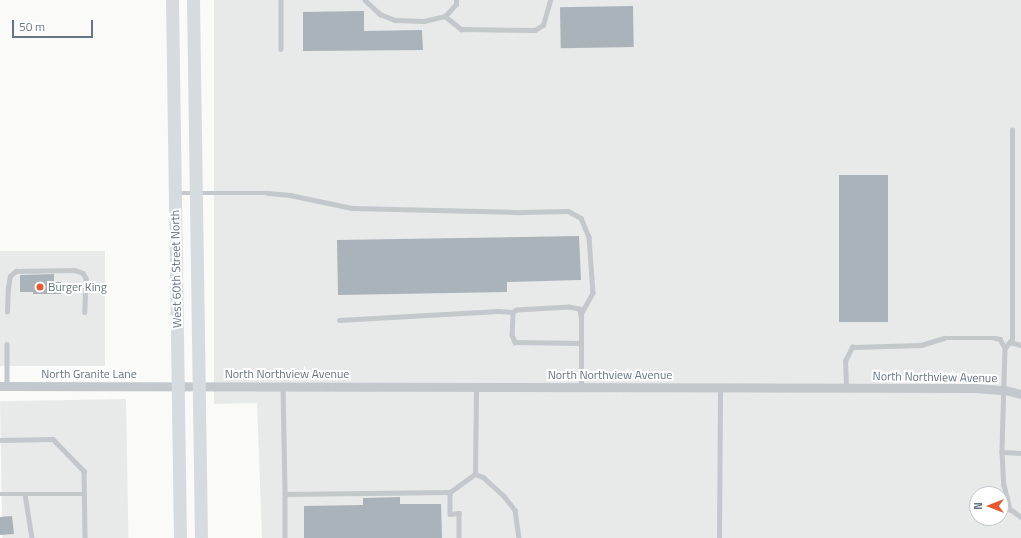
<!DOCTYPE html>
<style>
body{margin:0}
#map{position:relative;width:1021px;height:538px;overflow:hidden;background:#fafaf8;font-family:"Titillium Web",sans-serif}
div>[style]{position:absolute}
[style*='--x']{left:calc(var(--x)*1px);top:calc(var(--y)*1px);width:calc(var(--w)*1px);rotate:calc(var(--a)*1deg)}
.built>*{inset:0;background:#e8e9e9;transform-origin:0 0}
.building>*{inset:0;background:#aab3b9;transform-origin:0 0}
.lane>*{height:4.5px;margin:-2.25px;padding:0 2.25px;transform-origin:2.25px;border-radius:2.25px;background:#c3c8cc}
.street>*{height:9px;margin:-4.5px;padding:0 4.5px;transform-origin:4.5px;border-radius:4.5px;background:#c3c8cc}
.secondary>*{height:13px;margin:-6.5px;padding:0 6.5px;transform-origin:6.5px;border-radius:6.5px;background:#d6dbdf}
.dots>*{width:11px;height:11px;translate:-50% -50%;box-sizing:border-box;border:2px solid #fff;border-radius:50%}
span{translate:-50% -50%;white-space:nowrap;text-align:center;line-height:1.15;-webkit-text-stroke:4px #fff;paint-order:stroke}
.street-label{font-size:12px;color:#657583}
.poi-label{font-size:12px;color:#657583}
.left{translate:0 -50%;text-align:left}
.north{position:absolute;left:969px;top:486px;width:40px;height:40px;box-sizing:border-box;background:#fff;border:1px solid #c1c8cd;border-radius:50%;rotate:270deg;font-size:11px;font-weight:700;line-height:16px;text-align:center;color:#657583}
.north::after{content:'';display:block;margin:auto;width:14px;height:18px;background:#e5592c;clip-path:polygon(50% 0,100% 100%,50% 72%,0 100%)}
.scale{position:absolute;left:12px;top:20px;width:81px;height:18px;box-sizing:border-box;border:2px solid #657583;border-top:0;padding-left:5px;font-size:12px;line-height:14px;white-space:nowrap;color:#657583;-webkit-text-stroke:3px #fff;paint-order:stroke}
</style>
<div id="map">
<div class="built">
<i style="clip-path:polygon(evenodd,214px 0,1021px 0,1021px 538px,262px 538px,257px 403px,214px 404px,214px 0,977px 494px,1001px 494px,1001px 518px,977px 518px,977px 494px)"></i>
<i style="left:105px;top:251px;width:115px;height:105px;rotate:90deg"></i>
<i style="left:126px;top:399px;width:139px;height:126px;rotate:89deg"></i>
</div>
<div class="building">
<i style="left:633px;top:6px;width:41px;height:73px;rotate:89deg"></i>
<i style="clip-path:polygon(364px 11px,364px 31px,422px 30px,423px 50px,303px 51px,303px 12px)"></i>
<i style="left:839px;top:175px;width:49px;height:147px"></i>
<i style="clip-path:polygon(579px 236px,581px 280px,507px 282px,507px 292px,338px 295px,337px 240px)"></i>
<i style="clip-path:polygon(54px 274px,54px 282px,61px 282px,61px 294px,33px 294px,33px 292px,20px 292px,20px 275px)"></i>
<i style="clip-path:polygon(400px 497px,400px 504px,441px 504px,442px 538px,304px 538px,304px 506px,363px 505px,363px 498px)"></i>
<i style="clip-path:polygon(12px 516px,14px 534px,0 535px,0 517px)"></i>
</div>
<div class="lane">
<i style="--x:281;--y:0;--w:49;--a:90"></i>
<i style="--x:365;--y:0;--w:21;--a:43"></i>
<i style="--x:380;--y:14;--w:16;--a:22"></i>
<i style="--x:395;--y:20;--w:29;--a:2"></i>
<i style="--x:424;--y:21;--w:22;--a:-13"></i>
<i style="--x:445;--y:16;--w:16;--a:-47"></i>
<i style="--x:456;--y:4;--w:4;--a:-90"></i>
<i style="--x:445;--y:16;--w:21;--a:39"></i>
<i style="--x:461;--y:29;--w:74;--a:0.8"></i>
<i style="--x:535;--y:30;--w:9;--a:-32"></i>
<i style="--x:543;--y:25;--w:26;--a:-74"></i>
<i style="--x:176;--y:193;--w:92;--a:0"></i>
<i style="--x:268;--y:193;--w:22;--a:5"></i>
<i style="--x:290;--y:195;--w:63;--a:11.8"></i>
<i style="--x:352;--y:208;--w:169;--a:1.4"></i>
<i style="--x:521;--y:212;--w:47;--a:-1.2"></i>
<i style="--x:568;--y:211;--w:15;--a:28"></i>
<i style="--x:581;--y:218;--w:21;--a:67"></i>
<i style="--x:589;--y:237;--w:56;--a:85.9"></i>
<i style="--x:593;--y:293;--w:25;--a:119"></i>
<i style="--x:7;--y:312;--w:24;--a:-88"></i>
<i style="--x:8;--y:288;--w:12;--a:-81"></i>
<i style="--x:10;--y:276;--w:8;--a:-40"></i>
<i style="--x:16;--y:271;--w:58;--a:-1"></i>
<i style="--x:74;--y:270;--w:9;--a:18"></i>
<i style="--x:83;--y:273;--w:6;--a:59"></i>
<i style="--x:86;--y:278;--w:34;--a:92"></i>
<i style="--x:339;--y:320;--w:159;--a:-3.2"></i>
<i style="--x:498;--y:311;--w:15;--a:4"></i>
<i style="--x:1010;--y:342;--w:11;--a:15"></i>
<i style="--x:7;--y:344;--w:42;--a:90"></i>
<i style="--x:1005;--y:348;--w:11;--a:-52"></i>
<i style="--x:1012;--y:339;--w:209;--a:-90"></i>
<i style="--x:283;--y:387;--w:107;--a:88.9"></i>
<i style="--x:285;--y:494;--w:165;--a:-0.7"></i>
<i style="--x:450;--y:492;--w:31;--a:-36"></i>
<i style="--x:475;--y:474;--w:88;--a:-89.3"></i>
<i style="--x:581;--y:387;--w:72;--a:-90"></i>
<i style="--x:581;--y:315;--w:6;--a:-108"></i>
<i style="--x:579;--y:309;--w:10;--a:-169"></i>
<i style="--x:569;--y:307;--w:52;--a:176.7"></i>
<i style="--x:517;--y:310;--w:4;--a:153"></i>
<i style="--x:513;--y:312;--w:23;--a:92"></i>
<i style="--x:512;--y:335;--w:8;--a:67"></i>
<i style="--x:515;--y:342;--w:66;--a:0.9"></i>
<i style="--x:846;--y:387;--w:26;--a:-92"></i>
<i style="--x:845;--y:361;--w:16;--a:-63"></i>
<i style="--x:852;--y:347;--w:69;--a:-1.7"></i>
<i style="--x:921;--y:345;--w:24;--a:-17"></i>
<i style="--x:944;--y:338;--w:51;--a:0"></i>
<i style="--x:995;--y:338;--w:5;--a:11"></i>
<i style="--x:1000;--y:339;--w:10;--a:61"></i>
<i style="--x:1005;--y:348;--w:104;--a:91.7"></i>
<i style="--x:1002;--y:452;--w:33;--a:87"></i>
<i style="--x:1004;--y:485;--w:25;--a:76"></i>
<i style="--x:1010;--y:509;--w:14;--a:36"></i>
<i style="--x:0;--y:440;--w:53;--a:-1.1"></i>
<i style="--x:53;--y:439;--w:45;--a:45.9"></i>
<i style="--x:84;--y:471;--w:67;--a:89.1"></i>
<i style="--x:1002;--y:452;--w:19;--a:3"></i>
<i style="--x:475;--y:474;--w:9;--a:21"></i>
<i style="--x:483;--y:477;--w:28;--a:42"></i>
<i style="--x:504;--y:496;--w:18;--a:52"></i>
<i style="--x:515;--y:510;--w:28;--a:82"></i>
<i style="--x:450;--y:492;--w:22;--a:90"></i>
<i style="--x:450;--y:514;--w:9;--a:-6"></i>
<i style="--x:459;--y:513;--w:25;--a:90"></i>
<i style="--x:0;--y:494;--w:25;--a:0"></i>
<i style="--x:25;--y:494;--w:45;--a:81"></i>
<i style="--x:25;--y:494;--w:60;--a:0"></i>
<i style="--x:285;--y:494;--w:44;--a:90"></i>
<i style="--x:719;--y:538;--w:151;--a:-89.6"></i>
</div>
<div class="street">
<i style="--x:0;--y:386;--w:974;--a:0.12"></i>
<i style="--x:974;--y:388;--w:31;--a:4"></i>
<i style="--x:1005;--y:390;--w:16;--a:14"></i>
</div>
<div class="secondary">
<i style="--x:172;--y:0;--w:538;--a:89.15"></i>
<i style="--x:193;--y:0;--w:538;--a:89.15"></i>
</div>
<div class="dots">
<i style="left:40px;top:287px;background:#e5592c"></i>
</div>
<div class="street-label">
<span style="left:176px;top:269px;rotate:-91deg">West 60th Street North</span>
<span style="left:89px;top:374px">North Granite Lane</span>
<span style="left:287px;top:374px">North Northview Avenue</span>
<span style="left:610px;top:375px">North Northview Avenue</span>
<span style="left:935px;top:377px;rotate:1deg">North Northview Avenue</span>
</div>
<div class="poi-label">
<span class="left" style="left:48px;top:287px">Burger King</span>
</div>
<div class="north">N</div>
<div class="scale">50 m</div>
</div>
